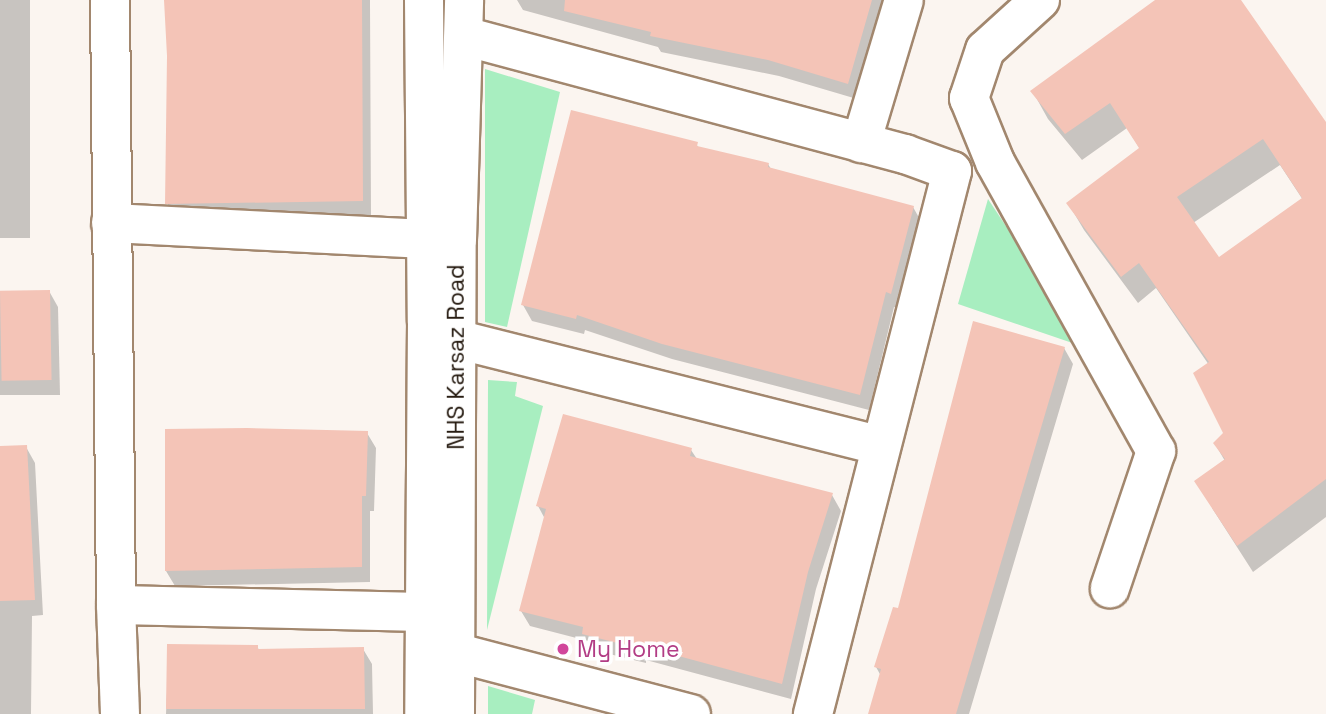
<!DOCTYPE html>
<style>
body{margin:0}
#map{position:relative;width:1326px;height:714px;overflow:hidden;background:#fbf5f0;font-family:"Space Grotesk",sans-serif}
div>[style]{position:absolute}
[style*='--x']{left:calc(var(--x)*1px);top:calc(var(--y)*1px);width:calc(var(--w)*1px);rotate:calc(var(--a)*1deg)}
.green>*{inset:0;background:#a8eec0}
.shadow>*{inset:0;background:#0003;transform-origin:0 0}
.building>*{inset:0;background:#f4c4b7;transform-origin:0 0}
.roads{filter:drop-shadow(2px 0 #a2876e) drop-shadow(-2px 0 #a2876e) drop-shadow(0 2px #a2876e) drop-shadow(0 -2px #a2876e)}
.minor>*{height:38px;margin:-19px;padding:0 19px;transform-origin:19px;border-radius:19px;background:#fff}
.dots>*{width:19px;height:19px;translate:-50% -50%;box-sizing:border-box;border:4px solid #fff;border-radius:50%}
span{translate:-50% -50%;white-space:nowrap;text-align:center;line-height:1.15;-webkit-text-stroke:7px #fff;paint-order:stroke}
.street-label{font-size:23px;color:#24190f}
.hotel-label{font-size:23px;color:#b23c85}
.left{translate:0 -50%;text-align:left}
</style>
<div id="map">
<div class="green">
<i style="clip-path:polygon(485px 69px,560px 92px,507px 327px,485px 322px)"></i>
<i style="clip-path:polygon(988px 199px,1087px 348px,958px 304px)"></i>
<i style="clip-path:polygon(488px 380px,517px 382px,515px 396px,543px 406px,487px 630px)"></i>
<i style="clip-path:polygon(488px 686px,535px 700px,532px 714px,488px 714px)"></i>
</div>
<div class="shadow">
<i style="left:0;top:0;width:30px;height:238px"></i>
<i style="clip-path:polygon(166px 0,370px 0,371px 216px,176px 219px,167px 203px,169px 56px)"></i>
<i style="clip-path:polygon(517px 0,886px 0,857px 99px,779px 76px,661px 52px,658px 47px,523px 10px)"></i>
<i style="clip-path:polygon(evenodd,1158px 0,1239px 0,1326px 125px,1326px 517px,1253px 572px,1212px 508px,1225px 461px,1215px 444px,1225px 433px,1209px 365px,1156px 288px,1138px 303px,1084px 230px,1068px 203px,1140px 149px,1127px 128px,1082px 160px,1048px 119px,1033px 92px,1158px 0,1280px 165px,1303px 200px,1219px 259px,1193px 223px,1280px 165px)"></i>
<i style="clip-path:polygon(696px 144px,699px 148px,768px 164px,771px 169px,913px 207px,922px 223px,900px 309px,894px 307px,869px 410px,672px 359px,585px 330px,584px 334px,532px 321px,523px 305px)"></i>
<i style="clip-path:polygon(49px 291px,58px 307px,60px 395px,0 395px,0 292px)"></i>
<i style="clip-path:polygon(1064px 348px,1073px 364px,969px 714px,870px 714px,881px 676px,876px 667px,899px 610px)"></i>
<i style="clip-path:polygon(367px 433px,376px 448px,374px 511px,370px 511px,370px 582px,175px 586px,166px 571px)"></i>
<i style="clip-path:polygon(0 447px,26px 447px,35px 463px,43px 615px,32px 616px,31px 714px,0 714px)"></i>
<i style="clip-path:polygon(691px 450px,697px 459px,832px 495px,841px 511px,816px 589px,791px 699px,646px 660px,646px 663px,593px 650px,588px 641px,530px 626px,521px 611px,545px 519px,538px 506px)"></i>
<i style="clip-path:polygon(169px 646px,257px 646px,259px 650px,363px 649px,372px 664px,373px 714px,166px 714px)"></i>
</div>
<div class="building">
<i style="clip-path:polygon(164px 0,362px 0,363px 201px,165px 204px,167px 56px)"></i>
<i style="clip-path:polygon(565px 0,872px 0,848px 84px,768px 60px,650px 36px,651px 32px,564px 11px)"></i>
<i style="clip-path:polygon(evenodd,1155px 0,1241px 0,1326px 122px,1326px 479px,1237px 546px,1194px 481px,1225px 459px,1213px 443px,1223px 433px,1193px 373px,1209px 362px,1139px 263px,1121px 277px,1066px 203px,1139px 148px,1110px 103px,1065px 134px,1030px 91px,1155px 0,1263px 139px,1302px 198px,1219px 257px,1177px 197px,1263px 139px)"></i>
<i style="clip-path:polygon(571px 110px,698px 142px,697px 146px,769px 163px,768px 167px,914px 206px,891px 294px,886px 292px,860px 395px,662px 344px,577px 315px,576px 319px,521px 305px)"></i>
<i style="left:50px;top:290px;width:90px;height:50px;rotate:89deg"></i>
<i style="clip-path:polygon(973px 321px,1065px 347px,956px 714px,868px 714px,881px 669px,874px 667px,893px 607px,898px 608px)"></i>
<i style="clip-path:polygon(563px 414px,692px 448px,690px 456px,833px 493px,808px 572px,782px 684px,638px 645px,637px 648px,582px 634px,583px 627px,519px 611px,546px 509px,536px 506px)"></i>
<i style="clip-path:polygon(247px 428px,368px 431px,366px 496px,362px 496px,362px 567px,165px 571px,165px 429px)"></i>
<i style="clip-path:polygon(27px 445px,35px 600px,0 601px,0 446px)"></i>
<i style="clip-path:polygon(167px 644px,258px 645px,258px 649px,364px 647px,365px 709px,166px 709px)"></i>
</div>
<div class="roads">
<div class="minor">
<i style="--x:110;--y:0;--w:605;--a:89.43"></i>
<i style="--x:116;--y:605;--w:309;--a:1.3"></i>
<i style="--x:424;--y:0;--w:322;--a:89.5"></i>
<i style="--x:427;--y:322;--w:392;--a:90.4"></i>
<i style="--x:1040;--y:0;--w:74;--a:137.7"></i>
<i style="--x:985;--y:50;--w:51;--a:108.4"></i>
<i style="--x:969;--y:98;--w:69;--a:67.9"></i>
<i style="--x:995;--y:162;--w:331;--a:60.9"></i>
<i style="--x:1156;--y:451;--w:145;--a:108.6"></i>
<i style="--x:464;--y:36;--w:457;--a:15"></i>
<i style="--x:905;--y:154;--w:50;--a:19.9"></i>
<i style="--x:952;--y:171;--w:561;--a:104.36"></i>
<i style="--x:861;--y:143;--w:149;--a:-73.3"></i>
<i style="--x:111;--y:223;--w:340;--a:2.9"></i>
<i style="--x:456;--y:339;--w:438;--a:14.1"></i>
<i style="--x:116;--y:605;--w:109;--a:87.9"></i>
<i style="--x:454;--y:652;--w:245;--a:14.7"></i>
<i style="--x:455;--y:714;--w:474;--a:-89.8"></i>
<i style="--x:457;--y:240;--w:240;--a:-88.3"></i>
</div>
</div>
<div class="dots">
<i style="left:563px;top:649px;background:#d1479c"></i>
</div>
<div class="street-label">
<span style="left:456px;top:357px;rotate:-90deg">NHS Karsaz Road</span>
</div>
<div class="hotel-label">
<span class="left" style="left:577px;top:649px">My Home</span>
</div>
</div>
